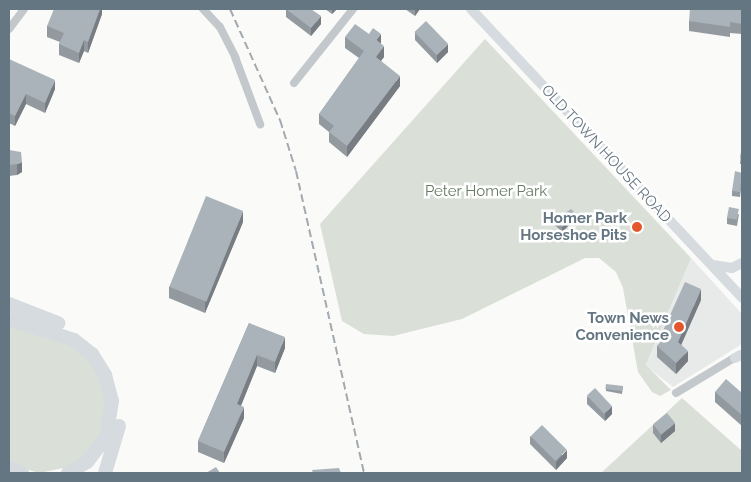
<!DOCTYPE html>
<style>
body{margin:0}
#map{position:relative;width:751px;height:482px;overflow:hidden;background:#fafaf8;font-family:Raleway,sans-serif}
div>[style]{position:absolute}
[style*='--x']{left:calc(var(--x)*1px);top:calc(var(--y)*1px);width:calc(var(--w)*1px);rotate:calc(var(--a)*1deg)}
.built>*{inset:0;background:#e8e9e9}
.green>*{inset:0;background:#dadfd7}
.minor>*{height:8px;margin:-4px;padding:0 4px;transform-origin:4px;border-radius:4px;background:#c3c8cc}
.secondary>*{height:10px;margin:-5px;padding:0 5px;transform-origin:5px;border-radius:5px;background:#d6dbdf}
.motorway>*{height:14px;margin:-7px;padding:0 7px;transform-origin:7px;border-radius:7px;background:#d6dbdf}
.rail>*{height:2px;margin-top:-1px;transform-origin:0;background:repeating-linear-gradient(90deg,#a2aab0 0 8px,transparent 0 12px)}
.wall>*{inset:0;background:#929a9f}
.shaded-wall>*{inset:0;background:#777d82}
.building>*{inset:0;background:#aab3b9;transform-origin:0 0}
.dots>*{width:14px;height:14px;translate:-50% -50%;box-sizing:border-box;border:2px solid #fff;border-radius:50%}
span{translate:-50% -50%;white-space:nowrap;text-align:center;line-height:1.15;-webkit-text-stroke:5px #fff;paint-order:stroke}
.street-label{font-size:15px;color:#657683}
.park-label{font-size:15px;color:#687a64}
.poi-label{font-size:15px;color:#657683;font-weight:700}
.right{translate:-100% -50%;text-align:right}
.frame{position:absolute;inset:0;border:10px solid #657683;pointer-events:none}
</style>
<div id="map">
<div class="built">
<i style="clip-path:polygon(691px 258px,742px 314px,742px 344px,673px 387px,646px 366px)"></i>
</div>
<div class="green">
<i style="clip-path:polygon(485px 39px,691px 258px,646px 365px,671px 390px,660px 396px,652px 392px,638px 372px,623px 288px,616px 272px,599px 258px,585px 258px,462px 319px,393px 336px,364px 334px,342px 321px,320px 224px)"></i>
<i style="clip-path:polygon(9px 323px,74px 344px,100px 372px,108px 406px,100px 441px,73px 466px,39px 473px,9px 464px)"></i>
<i style="clip-path:polygon(682px 398px,742px 451px,742px 473px,601px 473px)"></i>
</div>
<div class="minor">
<i style="--x:203;--y:9;--w:25;--a:47"></i>
<i style="--x:220;--y:27;--w:34;--a:63"></i>
<i style="--x:235;--y:57;--w:72;--a:69.5"></i>
<i style="--x:9;--y:29;--w:25;--a:-53"></i>
<i style="--x:294;--y:83;--w:95;--a:-51.4"></i>
<i style="--x:676;--y:393;--w:74;--a:-31.1"></i>
</div>
<div class="secondary">
<i style="--x:471;--y:9;--w:396;--a:46.8"></i>
<i style="--x:713;--y:265;--w:19;--a:9"></i>
<i style="--x:732;--y:268;--w:11;--a:-27"></i>
<i style="--x:735;--y:358;--w:8;--a:-23"></i>
</div>
<div class="motorway">
<i style="--x:9;--y:304;--w:53;--a:21.2"></i>
<i style="--x:9;--y:319;--w:68;--a:17.9"></i>
<i style="--x:74;--y:340;--w:23;--a:38"></i>
<i style="--x:92;--y:354;--w:25;--a:58"></i>
<i style="--x:105;--y:375;--w:27;--a:75"></i>
<i style="--x:112;--y:401;--w:36;--a:99"></i>
<i style="--x:106;--y:437;--w:31;--a:127"></i>
<i style="--x:87;--y:462;--w:22;--a:150"></i>
<i style="--x:9;--y:468;--w:14;--a:21"></i>
<i style="--x:105;--y:473;--w:49;--a:-73.4"></i>
</div>
<div class="rail">
<i style="--x:230;--y:9;--w:122;--a:65.8"></i>
<i style="--x:280;--y:120;--w:53;--a:72.6"></i>
<i style="--x:296;--y:171;--w:310;--a:77.3"></i>
</div>
<div class="wall">
<i style="clip-path:polygon(102px 9px,102px 14px,88px 53px,84px 51px,79px 63px,59px 55px,59px 44px,60px 42px,47px 37px,47px 26px)"></i>
<i style="clip-path:polygon(286px 9px,321px 24px,311px 36px,286px 17px)"></i>
<i style="clip-path:polygon(325px 9px,337px 9px,332px 14px)"></i>
<i style="clip-path:polygon(405px 9px,420px 9px,415px 16px)"></i>
<i style="clip-path:polygon(742px 9px,742px 34px,730px 33px,730px 37px,689px 31px,689px 21px)"></i>
<i style="clip-path:polygon(415px 32px,448px 52px,437px 63px,415px 40px)"></i>
<i style="clip-path:polygon(345px 37px,381px 44px,384px 57px,381px 61px,400px 86px,347px 157px,329px 142px,329px 132px,319px 124px,319px 114px,359px 58px,345px 48px)"></i>
<i style="clip-path:polygon(9px 59px,55px 89px,45px 113px,26px 104px,15px 126px,9px 123px)"></i>
<i style="clip-path:polygon(742px 145px,742px 164px,740px 164px)"></i>
<i style="clip-path:polygon(9px 150px,22px 172px,17px 175px,9px 176px)"></i>
<i style="clip-path:polygon(742px 173px,742px 181px,740px 197px,732px 196px,732px 191px)"></i>
<i style="clip-path:polygon(739px 214px,737px 226px,727px 224px,727px 218px)"></i>
<i style="clip-path:polygon(575px 219px,562px 232px,555px 225px,555px 220px)"></i>
<i style="clip-path:polygon(243px 222px,205px 313px,169px 298px,169px 287px)"></i>
<i style="clip-path:polygon(701px 300px,681px 345px,688px 361px,676px 374px,657px 357px,657px 346px,661px 342px,661px 335px)"></i>
<i style="clip-path:polygon(249px 323px,285px 348px,275px 373px,257px 366px,241px 406px,244px 418px,224px 463px,198px 452px,198px 441px)"></i>
<i style="clip-path:polygon(623px 386px,622px 394px,606px 391px,606px 389px)"></i>
<i style="clip-path:polygon(715px 392px,742px 393px,742px 426px,715px 402px)"></i>
<i style="clip-path:polygon(587px 396px,612px 414px,605px 421px,587px 404px)"></i>
<i style="clip-path:polygon(653px 425px,675px 431px,661px 443px,653px 433px)"></i>
<i style="clip-path:polygon(530px 436px,567px 458px,556px 470px,530px 444px)"></i>
</div>
<div class="shaded-wall">
<i style="clip-path:polygon(100px 9px,102px 9px,102px 14px,88px 53px,88px 42px)"></i>
<i style="clip-path:polygon(332px 9px,337px 9px,332px 14px)"></i>
<i style="clip-path:polygon(415px 9px,420px 9px,415px 16px)"></i>
<i style="clip-path:polygon(321px 16px,321px 24px,311px 36px,311px 28px)"></i>
<i style="clip-path:polygon(381px 34px,381px 44px,376px 40px)"></i>
<i style="clip-path:polygon(84px 40px,84px 51px,79px 63px,79px 53px)"></i>
<i style="clip-path:polygon(448px 44px,448px 52px,437px 63px,437px 55px)"></i>
<i style="clip-path:polygon(384px 46px,384px 57px,376px 67px,376px 57px)"></i>
<i style="clip-path:polygon(400px 76px,400px 86px,347px 157px,347px 146px)"></i>
<i style="clip-path:polygon(55px 80px,55px 89px,45px 113px,45px 103px)"></i>
<i style="clip-path:polygon(26px 94px,26px 104px,15px 126px,15px 116px)"></i>
<i style="clip-path:polygon(22px 162px,22px 172px,17px 175px,17px 164px)"></i>
<i style="clip-path:polygon(243px 211px,243px 222px,205px 313px,205px 302px)"></i>
<i style="clip-path:polygon(575px 213px,575px 219px,562px 232px,562px 227px)"></i>
<i style="clip-path:polygon(701px 289px,701px 300px,678px 352px,678px 342px)"></i>
<i style="clip-path:polygon(285px 337px,285px 348px,275px 373px,275px 362px)"></i>
<i style="clip-path:polygon(688px 351px,688px 361px,676px 374px,676px 363px)"></i>
<i style="clip-path:polygon(257px 355px,257px 366px,237px 415px,237px 404px)"></i>
<i style="clip-path:polygon(612px 406px,612px 414px,605px 421px,605px 413px)"></i>
<i style="clip-path:polygon(244px 407px,244px 418px,224px 463px,224px 452px)"></i>
<i style="clip-path:polygon(675px 423px,675px 431px,661px 443px,661px 435px)"></i>
<i style="clip-path:polygon(567px 450px,567px 458px,556px 470px,556px 462px)"></i>
</div>
<div class="building">
<i style="clip-path:polygon(54px 9px,100px 9px,88px 42px,84px 40px,79px 53px,59px 44px,64px 33px,47px 26px)"></i>
<i style="clip-path:polygon(286px 9px,311px 9px,321px 16px,311px 28px)"></i>
<i style="clip-path:polygon(690px 9px,742px 9px,742px 24px,730px 22px,730px 27px,689px 21px)"></i>
<i style="left:426px;top:21px;width:32px;height:16px;rotate:46deg"></i>
<i style="clip-path:polygon(355px 24px,369px 34px,373px 28px,381px 34px,376px 40px,384px 46px,376px 57px,400px 76px,347px 146px,329px 132px,334px 126px,319px 114px,364px 51px,345px 37px)"></i>
<i style="clip-path:polygon(9px 59px,55px 80px,45px 103px,26px 94px,15px 116px,9px 113px)"></i>
<i style="clip-path:polygon(742px 145px,742px 159px,740px 158px)"></i>
<i style="clip-path:polygon(9px 150px,21px 152px,22px 162px,17px 164px,9px 165px)"></i>
<i style="clip-path:polygon(735px 171px,742px 173px,740px 192px,732px 191px)"></i>
<i style="left:206px;top:196px;width:40px;height:98px;rotate:22deg"></i>
<i style="left:729px;top:207px;width:10px;height:11px;rotate:11deg"></i>
<i style="clip-path:polygon(571px 209px,575px 213px,562px 227px,555px 220px)"></i>
<i style="clip-path:polygon(685px 282px,701px 289px,678px 342px,688px 351px,676px 363px,657px 346px,666px 337px,661px 335px)"></i>
<i style="clip-path:polygon(249px 323px,285px 337px,275px 362px,257px 355px,237px 404px,244px 407px,224px 452px,198px 441px)"></i>
<i style="clip-path:polygon(726px 379px,742px 393px,742px 415px,715px 392px)"></i>
<i style="left:606px;top:384px;width:17px;height:5px;rotate:7deg"></i>
<i style="left:595px;top:388px;width:25px;height:11px;rotate:47deg"></i>
<i style="left:667px;top:413px;width:13px;height:18px;rotate:51deg"></i>
<i style="left:542px;top:425px;width:35px;height:16px;rotate:45deg"></i>
<i style="clip-path:polygon(216px 467px,220px 473px,206px 473px)"></i>
<i style="clip-path:polygon(339px 468px,341px 473px,313px 473px,312px 470px)"></i>
</div>
<div class="dots">
<i style="left:637px;top:227px;background:#e4572e"></i>
<i style="left:679px;top:327px;background:#e4572e"></i>
</div>
<div class="street-label">
<span style="left:606px;top:154px;rotate:47deg">OLD TOWN HOUSE ROAD</span>
</div>
<div class="park-label">
<span style="left:486px;top:192px">Peter Homer Park</span>
</div>
<div class="poi-label">
<span class="right" style="left:627px;top:227px">Homer Park<br>Horseshoe Pits</span>
<span class="right" style="left:669px;top:327px">Town News<br>Convenience</span>
</div>
<div class="frame"></div>
</div>
